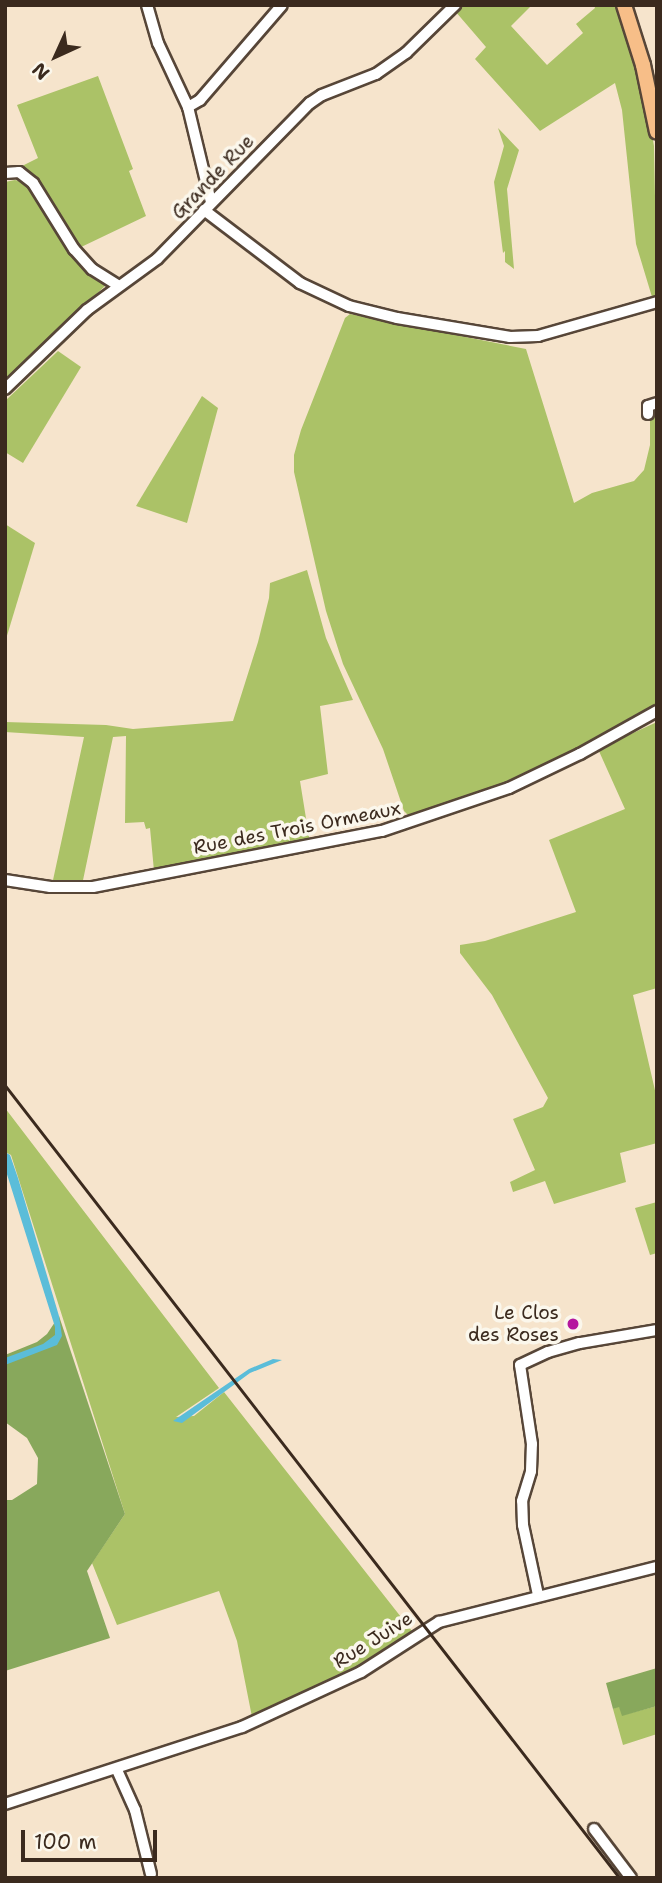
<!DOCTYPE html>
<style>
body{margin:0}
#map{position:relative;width:662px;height:1883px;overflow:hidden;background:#f6e4cc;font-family:"Shantell Sans",sans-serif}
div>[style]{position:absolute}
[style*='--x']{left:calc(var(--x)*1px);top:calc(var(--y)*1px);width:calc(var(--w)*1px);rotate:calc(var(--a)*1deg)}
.green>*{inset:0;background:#abc267}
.forest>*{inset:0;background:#88a85c}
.water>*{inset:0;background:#5bbdd9}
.roads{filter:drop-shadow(2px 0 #574638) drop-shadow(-2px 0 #574638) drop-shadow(0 2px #574638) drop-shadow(0 -2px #574638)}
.street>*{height:10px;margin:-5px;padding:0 5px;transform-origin:5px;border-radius:5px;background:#fff}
.primary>*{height:14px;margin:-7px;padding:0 7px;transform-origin:7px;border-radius:7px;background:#f7be88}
.rail>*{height:2.5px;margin:-1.25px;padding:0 1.25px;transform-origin:1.25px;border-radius:1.25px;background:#3b2a1e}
.dots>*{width:19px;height:19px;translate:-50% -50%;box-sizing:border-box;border:4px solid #fbf7ec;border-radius:50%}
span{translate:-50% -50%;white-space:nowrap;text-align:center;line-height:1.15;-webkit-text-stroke:7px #fbf7ec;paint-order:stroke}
.street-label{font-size:19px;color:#3b2a1e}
.poi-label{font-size:19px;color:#3b2a1e}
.right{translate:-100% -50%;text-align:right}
.frame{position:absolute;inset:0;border:7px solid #3b2a1e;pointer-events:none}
.north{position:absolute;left:21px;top:21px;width:70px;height:70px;-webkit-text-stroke:5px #fbf7ec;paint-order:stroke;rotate:225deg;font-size:19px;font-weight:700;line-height:28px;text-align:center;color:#3b2a1e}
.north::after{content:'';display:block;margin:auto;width:24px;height:32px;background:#3b2a1e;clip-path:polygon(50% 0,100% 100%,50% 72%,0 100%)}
.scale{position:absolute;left:21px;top:1830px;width:136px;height:32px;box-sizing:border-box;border:4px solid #3b2a1e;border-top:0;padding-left:9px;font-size:21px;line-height:24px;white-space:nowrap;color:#3b2a1e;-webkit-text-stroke:5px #fbf7ec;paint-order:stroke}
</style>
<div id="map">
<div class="green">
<i style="clip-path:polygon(461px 5px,532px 5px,511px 26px,547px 65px,583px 33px,576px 24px,595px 8px,594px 5px,619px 5px,646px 99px,654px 146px,657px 297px,652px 297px,636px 244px,622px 110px,615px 83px,540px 131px,475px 59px,486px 47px,455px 11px)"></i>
<i style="clip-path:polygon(98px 76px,133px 169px,129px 171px,146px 216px,77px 249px,18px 168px,38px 158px,17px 105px)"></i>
<i style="clip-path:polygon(498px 128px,519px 150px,507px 189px,514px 269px,505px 262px,505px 251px,503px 253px,494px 182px,504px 146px)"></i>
<i style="clip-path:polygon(15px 180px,23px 182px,35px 194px,73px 254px,106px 285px,5px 381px,5px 182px)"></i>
<i style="clip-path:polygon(350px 314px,526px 349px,574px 503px,592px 493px,634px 481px,644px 470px,650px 445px,650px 418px,657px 406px,657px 705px,527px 775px,417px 814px,408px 815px,404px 811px,383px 749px,343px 664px,326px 611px,294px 472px,294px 455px,301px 430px,345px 318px)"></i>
<i style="clip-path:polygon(58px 351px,81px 367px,23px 463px,5px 452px,5px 401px)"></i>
<i style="clip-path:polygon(202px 396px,218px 408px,187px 523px,136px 506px)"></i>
<i style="clip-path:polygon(5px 524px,35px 543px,6px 639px,5px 638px)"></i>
<i style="clip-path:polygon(307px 570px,326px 638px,353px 700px,320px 706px,328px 774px,300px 781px,310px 843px,154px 871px,150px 828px,146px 829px,144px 822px,125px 823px,126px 736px,113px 737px,82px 885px,53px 880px,84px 737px,5px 732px,5px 722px,106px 725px,133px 729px,233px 721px,258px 642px,269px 598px,270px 583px)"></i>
<i style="clip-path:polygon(657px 722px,657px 988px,633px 995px,657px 1099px,657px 1143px,620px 1153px,626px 1182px,554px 1204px,545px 1181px,513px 1192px,510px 1182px,535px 1170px,513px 1119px,543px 1107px,548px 1098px,492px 995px,460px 953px,460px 945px,485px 941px,576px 912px,549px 840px,625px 809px,598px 749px)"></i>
<i style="clip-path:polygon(5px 1108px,219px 1388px,176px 1417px,194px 1416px,224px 1392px,412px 1631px,399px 1641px,333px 1681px,252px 1717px,237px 1641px,219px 1591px,117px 1625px,92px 1563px,125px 1514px,11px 1155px,5px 1152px)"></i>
<i style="clip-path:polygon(657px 1202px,657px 1253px,650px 1255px,635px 1208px)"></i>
<i style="clip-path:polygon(619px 1706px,623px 1715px,657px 1706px,657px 1734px,623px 1745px,613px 1709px)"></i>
</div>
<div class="forest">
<i style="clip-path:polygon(59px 1316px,125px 1514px,87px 1571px,110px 1638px,5px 1671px,5px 1500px,12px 1500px,37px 1484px,38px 1458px,27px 1438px,5px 1422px,5px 1355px,37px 1342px,47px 1334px)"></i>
<i style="clip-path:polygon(657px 1668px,657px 1706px,622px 1716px,619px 1707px,613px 1709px,606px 1683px)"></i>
</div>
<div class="water">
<i style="clip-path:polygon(5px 1152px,10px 1155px,18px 1178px,59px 1316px,62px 1336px,57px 1345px,5px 1365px,5px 1358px,43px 1344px,55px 1335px,55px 1327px,5px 1168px)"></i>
<i style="clip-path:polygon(273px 1359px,282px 1360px,250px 1373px,182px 1423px,173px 1421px,249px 1369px)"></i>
</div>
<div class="roads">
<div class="street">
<i style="--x:147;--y:5;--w:40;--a:74"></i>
<i style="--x:158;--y:43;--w:71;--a:64.9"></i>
<i style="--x:188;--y:107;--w:98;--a:76.4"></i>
<i style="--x:188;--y:107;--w:14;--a:-30"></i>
<i style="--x:200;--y:100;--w:125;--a:-49.2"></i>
<i style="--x:5;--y:173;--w:14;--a:-4"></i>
<i style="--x:19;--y:172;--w:18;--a:38"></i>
<i style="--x:33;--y:183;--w:78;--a:58.2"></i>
<i style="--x:74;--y:249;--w:27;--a:48"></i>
<i style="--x:92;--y:269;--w:31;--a:32"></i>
<i style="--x:204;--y:210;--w:121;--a:37.2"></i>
<i style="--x:300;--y:283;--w:54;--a:25.1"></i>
<i style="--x:349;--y:306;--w:49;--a:14"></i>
<i style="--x:397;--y:318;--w:115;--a:9.5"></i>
<i style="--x:510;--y:337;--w:28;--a:-2"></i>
<i style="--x:538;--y:336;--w:124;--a:-15.9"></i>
<i style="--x:5;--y:389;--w:114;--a:-43.9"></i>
<i style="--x:87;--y:310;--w:87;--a:-36.1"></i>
<i style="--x:157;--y:259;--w:219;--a:-45.6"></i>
<i style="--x:310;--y:103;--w:14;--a:-34"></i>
<i style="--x:322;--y:95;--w:58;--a:-21.3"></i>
<i style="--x:376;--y:74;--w:37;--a:-35"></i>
<i style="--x:406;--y:53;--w:69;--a:-44.4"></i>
<i style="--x:648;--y:414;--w:8;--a:-90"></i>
<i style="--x:648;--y:406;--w:9;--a:-18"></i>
<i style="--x:5;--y:880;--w:46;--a:8.8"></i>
<i style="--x:50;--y:887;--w:43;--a:0"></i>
<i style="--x:93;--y:887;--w:294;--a:-11"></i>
<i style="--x:382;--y:831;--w:134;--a:-18.7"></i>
<i style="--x:509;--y:788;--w:79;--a:-25.6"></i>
<i style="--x:580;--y:754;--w:88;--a:-29.2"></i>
<i style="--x:538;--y:1595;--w:72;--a:-102.1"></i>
<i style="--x:523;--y:1525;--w:24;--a:-92"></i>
<i style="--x:522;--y:1501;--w:31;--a:-73"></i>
<i style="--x:531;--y:1471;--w:27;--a:-88"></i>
<i style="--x:532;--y:1444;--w:80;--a:-98.6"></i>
<i style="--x:520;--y:1365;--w:31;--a:-25"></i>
<i style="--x:548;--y:1352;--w:33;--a:-16"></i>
<i style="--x:580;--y:1343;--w:78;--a:-9.6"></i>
<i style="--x:117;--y:1770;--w:44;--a:65.8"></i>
<i style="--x:135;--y:1810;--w:66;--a:76"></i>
<i style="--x:5;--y:1804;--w:249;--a:-18"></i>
<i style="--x:242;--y:1727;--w:131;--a:-24.8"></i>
<i style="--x:361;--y:1672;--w:93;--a:-32.7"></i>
<i style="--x:439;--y:1622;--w:225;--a:-14.2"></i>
<i style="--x:594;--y:1829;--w:61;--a:52.9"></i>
</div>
<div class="primary">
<i style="--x:624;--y:5;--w:63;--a:72.4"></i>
<i style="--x:643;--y:65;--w:68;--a:78.2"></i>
</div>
</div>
<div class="rail">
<i style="--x:5;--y:1085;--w:1004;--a:52.21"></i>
</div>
<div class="dots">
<i style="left:573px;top:1324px;background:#b5179e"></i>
</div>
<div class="street-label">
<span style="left:213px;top:177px;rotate:-46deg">Grande Rue</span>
<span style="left:297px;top:828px;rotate:-11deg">Rue des Trois Ormeaux</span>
<span style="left:373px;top:1640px;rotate:-32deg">Rue Juive</span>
</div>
<div class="poi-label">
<span class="right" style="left:559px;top:1324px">Le Clos<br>des Roses</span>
</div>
<div class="frame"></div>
<div class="north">N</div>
<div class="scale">100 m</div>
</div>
